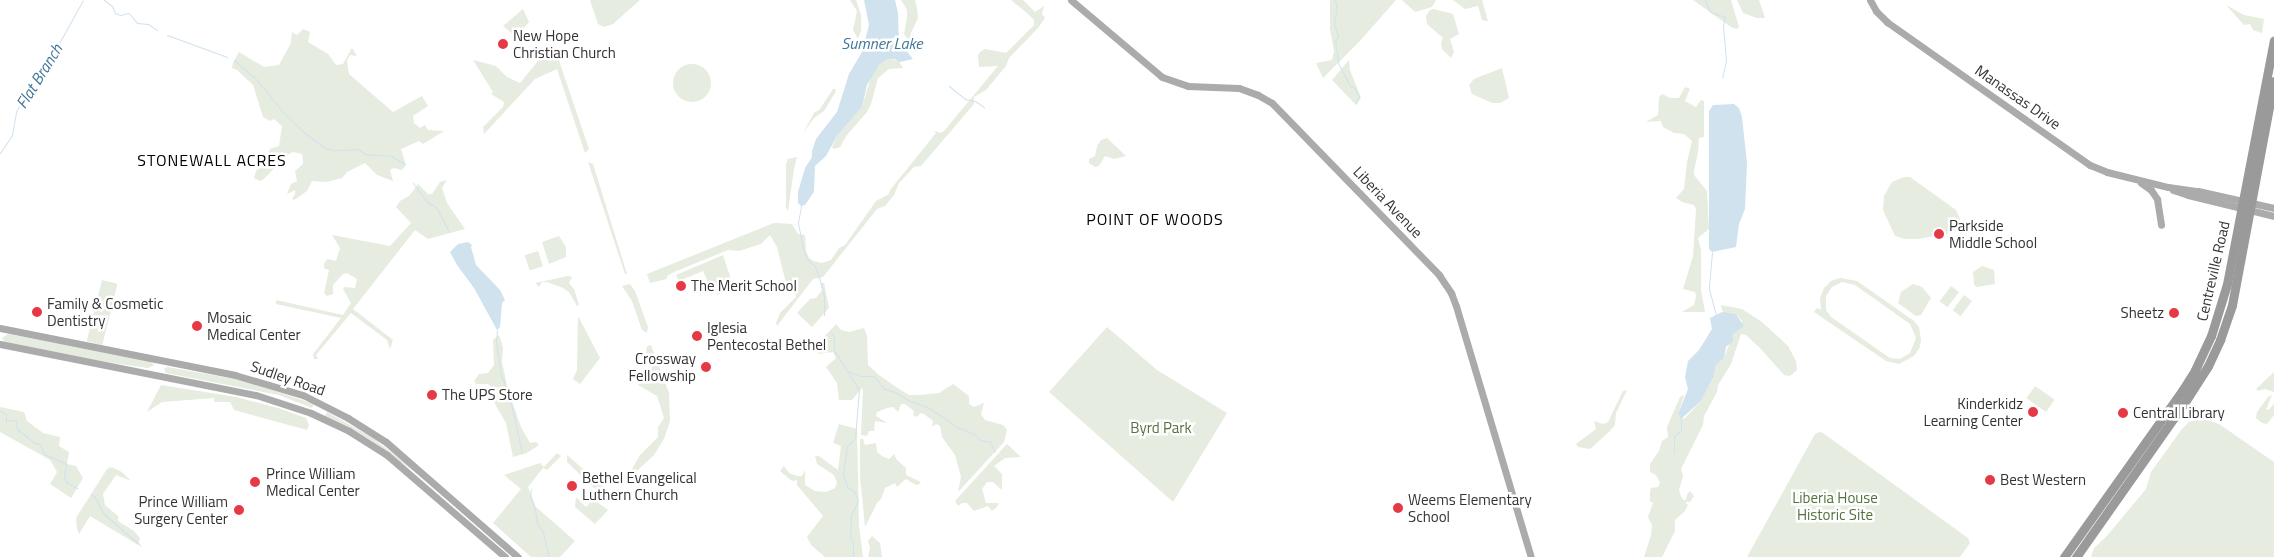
<!DOCTYPE html>
<style>
body{margin:0}
#map{position:relative;width:2274px;height:557px;overflow:hidden;background:#fff;font-family:"Titillium Web",sans-serif}
div>[style]{position:absolute}
[style*='--x']{left:calc(var(--x)*1px);top:calc(var(--y)*1px);width:calc(var(--w)*1px);rotate:calc(var(--a)*1deg)}
.green>*{inset:0;background:#e6ecdf;transform-origin:0 0}
.round{border-radius:50%}
.water>*{inset:0;background:#cfe2ee}
.stream>*{height:1px;margin:-0.5px;padding:0 0.5px;transform-origin:0.5px;border-radius:0.5px;background:#cfe2ee}
.major>*{height:7px;margin:-3.5px;padding:0 3.5px;transform-origin:3.5px;border-radius:3.5px;background:#ababab}
.highway>*{height:9px;margin:-4.5px;padding:0 4.5px;transform-origin:4.5px;border-radius:4.5px;background:#9a9a9a}
.dots>*{width:14px;height:14px;translate:-50% -50%;box-sizing:border-box;border:2px solid #fff;border-radius:50%}
span{translate:-50% -50%;white-space:nowrap;text-align:center;line-height:1.15;-webkit-text-stroke:5px #fff;paint-order:stroke}
.poi-label{font-size:15px;color:#333}
.left{translate:0 -50%;text-align:left}
.right{translate:-100% -50%;text-align:right}
.street-label{font-size:15px;color:#333}
.park-label{font-size:15px;color:#56703f}
.water-label{font-size:16px;color:#3f7597;font-style:italic}
.neighbourhood-label{font-size:16px;color:#000;letter-spacing:1px}
</style>
<div id="map">
<div class="green">
<i style="clip-path:polygon(590px 0,640px 0,613px 24px,604px 27px,598px 24px)"></i>
<i style="clip-path:polygon(850px 0,856px 0,861px 15px,861px 31px,858px 39px,853px 30px,857px 11px)"></i>
<i style="clip-path:polygon(901px 0,915px 0,917px 8px,918px 18px,911px 33px,911px 44px,904px 34px,907px 17px,907px 10px)"></i>
<i style="clip-path:polygon(1011px 0,1023px 0,1035px 12px,1044px 6px,1042px 14px,1045px 18px,1038px 28px,1009px 58px,1006px 66px,986px 90px,974px 97px,974px 104px,921px 166px,914px 167px,899px 183px,894px 195px,885px 206px,877px 209px,823px 277px,813px 279px,777px 326px,776px 323px,780px 313px,796px 297px,796px 294px,788px 291px,777px 247px,770px 235px,761px 244px,739px 251px,728px 250px,674px 272px,667px 276px,667px 279px,650px 283px,647px 274px,774px 223px,792px 224px,798px 234px,805px 235px,806px 251px,809px 258px,814px 261px,822px 263px,831px 260px,839px 248px,845px 245px,876px 201px,889px 194px,890px 190px,936px 133px,934px 131px,941px 133px,944px 131px,998px 66px,979px 67px,978px 56px,980px 52px,985px 49px,1006px 53px,1034px 25px,1034px 20px,1027px 13px)"></i>
<i style="clip-path:polygon(1330px 0,1396px 0,1359px 42px,1323px 78px,1316px 63px,1332px 60px,1334px 51px,1330px 29px)"></i>
<i style="clip-path:polygon(1402px 0,1436px 0,1432px 7px,1415px 12px)"></i>
<i style="clip-path:polygon(1453px 0,1482px 0,1488px 21px,1482px 20px,1478px 6px,1465px 9px)"></i>
<i style="clip-path:polygon(1693px 0,1731px 0,1739px 27px,1737px 29px,1731px 27px)"></i>
<i style="clip-path:polygon(1737px 0,1759px 0,1765px 18px,1757px 18px,1743px 13px)"></i>
<i style="clip-path:polygon(2226px 5px,2244px 15px,2264px 19px,2262px 33px,2253px 30px,2250px 24px,2244px 25px)"></i>
<i style="clip-path:polygon(523px 9px,529px 22px,516px 37px,503px 26px)"></i>
<i style="clip-path:polygon(1434px 9px,1453px 14px,1459px 34px,1450px 39px,1454px 52px,1451px 58px,1442px 49px,1441px 42px,1443px 38px,1427px 24px,1426px 16px,1430px 10px)"></i>
<i style="clip-path:polygon(303px 29px,310px 32px,308px 42px,328px 54px,336px 65px,343px 64px,352px 48px,357px 56px,350px 55px,347px 61px,349px 74px,393px 112px,422px 96px,428px 106px,413px 116px,414px 123px,420px 128px,425px 125px,428px 130px,444px 131px,423px 144px,419px 141px,401px 149px,406px 165px,402px 170px,394px 168px,390px 170px,393px 181px,377px 175px,365px 163px,347px 172px,342px 178px,327px 182px,312px 181px,307px 191px,294px 200px,292px 198px,295px 195px,295px 190px,287px 194px,291px 184px,297px 181px,295px 171px,303px 164px,303px 160px,302px 154px,293px 152px,283px 157px,283px 161px,276px 166px,265px 178px,260px 181px,254px 178px,256px 171px,263px 164px,270px 149px,279px 146px,282px 126px,274px 119px,270px 121px,263px 117px,253px 85px,237px 70px,232px 68px,233px 63px,239px 52px,264px 67px,279px 65px,291px 43px,292px 32px,297px 35px)"></i>
<i style="clip-path:polygon(551px 45px,554px 46px,589px 149px,585px 153px,557px 69px,535px 79px,484px 134px,483px 127px,503px 107px,504px 102px,491px 94px,493px 92px,473px 60px,496px 66px,507px 77px,520px 83px)"></i>
<i style="clip-path:polygon(888px 59px,898px 60px,903px 68px,889px 69px,878px 78px,871px 104px,867px 112px,847px 135px,840px 147px,834px 149px,832px 147px,837px 136px,862px 107px,871px 77px,879px 65px)"></i>
<i style="clip-path:polygon(1349px 60px,1350px 70px,1361px 98px,1356px 105px,1332px 80px)"></i>
<i class="round" style="left:673px;top:64px;width:38px;height:38px"></i>
<i style="clip-path:polygon(1502px 68px,1509px 98px,1500px 103px,1492px 103px,1472px 94px,1469px 85px,1474px 79px)"></i>
<i style="clip-path:polygon(1685px 87px,1690px 89px,1685px 101px,1696px 107px,1701px 100px,1704px 101px,1704px 137px,1699px 138px,1698px 152px,1694px 171px,1694px 175px,1707px 191px,1709px 229px,1698px 238px,1701px 250px,1701px 290px,1705px 312px,1682px 312px,1694px 305px,1696px 296px,1695px 292px,1683px 289px,1693px 256px,1696px 209px,1694px 205px,1682px 202px,1676px 198px,1684px 189px,1687px 162px,1692px 141px,1684px 134px,1674px 133px,1663px 127px,1661px 121px,1646px 122px,1658px 115px,1659px 97px,1662px 94px,1670px 98px,1679px 98px)"></i>
<i style="clip-path:polygon(833px 89px,836px 89px,835px 93px,824px 111px,814px 118px,803px 133px,814px 113px,820px 109px)"></i>
<i style="clip-path:polygon(1107px 138px,1126px 156px,1114px 159px,1105px 156px,1099px 166px,1095px 167px,1089px 163px,1089px 159px,1095px 156px,1097px 146px,1101px 140px)"></i>
<i style="clip-path:polygon(797px 157px,794px 169px,788px 211px,786px 208px,786px 164px,788px 159px)"></i>
<i style="clip-path:polygon(588px 162px,593px 164px,627px 274px,625px 274px)"></i>
<i style="clip-path:polygon(1904px 177px,1910px 177px,1956px 210px,1960px 219px,1958px 229px,1951px 233px,1918px 239px,1905px 239px,1895px 236px,1883px 210px,1884px 196px,1892px 182px)"></i>
<i style="clip-path:polygon(447px 180px,442px 188px,447px 203px,465px 229px,428px 239px,415px 230px,353px 309px,393px 340px,390px 349px,387px 340px,351px 313px,316px 355px,318px 359px,314px 359px,313px 354px,341px 318px,276px 304px,276px 300px,343px 315px,351px 303px,343px 289px,345px 287px,355px 288px,357px 279px,347px 273px,343px 274px,333px 285px,333px 294px,327px 296px,324px 293px,329px 270px,324px 268px,324px 264px,327px 259px,336px 261px,340px 248px,332px 235px,390px 246px,411px 223px,396px 207px,400px 201px,409px 196px,418px 184px,428px 194px,432px 194px,440px 182px)"></i>
<i style="clip-path:polygon(559px 236px,566px 247px,566px 257px,549px 264px,542px 242px)"></i>
<i style="left:538px;top:251px;width:16px;height:14px;rotate:72deg"></i>
<i style="clip-path:polygon(723px 255px,734px 288px,717px 295px,714px 288px,711px 289px,703px 271px,679px 281px,676px 275px)"></i>
<i style="clip-path:polygon(1982px 266px,1994px 270px,1995px 284px,1977px 287px,1974px 285px,1973px 272px)"></i>
<i style="clip-path:polygon(568px 276px,572px 277px,569px 283px,574px 289px,579px 305px,577px 306px,569px 292px,563px 288px,547px 282px,542px 282px,539px 287px,535px 283px)"></i>
<i style="clip-path:polygon(evenodd,1840px 278px,1857px 281px,1914px 321px,1919px 327px,1921px 339px,1920px 347px,1914px 356px,1899px 364px,1886px 361px,1814px 312px,1817px 308px,1821px 310px,1820px 298px,1824px 288px,1831px 281px,1840px 278px,1842px 282px,1855px 285px,1910px 324px,1916px 338px,1910px 353px,1900px 359px,1890px 358px,1831px 317px,1826px 310px,1826px 296px,1832px 287px,1842px 282px)"></i>
<i style="left:102px;top:280px;width:16px;height:63px;rotate:14deg"></i>
<i style="clip-path:polygon(821px 283px,824px 283px,829px 308px,812px 327px,797px 313px,810px 299px,816px 298px,822px 290px)"></i>
<i style="clip-path:polygon(630px 284px,635px 291px,648px 327px,647px 333px,642px 330px,632px 301px,622px 286px)"></i>
<i style="clip-path:polygon(1913px 284px,1922px 287px,1931px 298px,1921px 315px,1916px 316px,1898px 303px,1901px 292px)"></i>
<i style="left:1951px;top:286px;width:10px;height:19px;rotate:37deg"></i>
<i style="left:1964px;top:295px;width:10px;height:19px;rotate:37deg"></i>
<i style="clip-path:polygon(1721px 305px,1742px 309px,1762px 322px,1788px 346px,1796px 361px,1797px 370px,1790px 376px,1784px 375px,1760px 348px,1746px 335px,1741px 334px,1731px 364px,1718px 385px,1717px 392px,1704px 416px,1703px 425px,1681px 469px,1683px 476px,1679px 490px,1681px 497px,1685px 501px,1688px 493px,1690px 491px,1694px 496px,1690px 502px,1685px 502px,1688px 505px,1685px 511px,1675px 520px,1675px 531px,1662px 557px,1644px 557px,1651px 535px,1652px 525px,1648px 517px,1653px 503px,1650px 501px,1650px 492px,1651px 488px,1658px 487px,1660px 483px,1656px 475px,1650px 472px,1650px 464px,1659px 451px,1662px 441px,1668px 437px,1667px 427px,1680px 397px,1684px 395px,1678px 415px,1684px 419px,1701px 401px,1714px 376px,1716px 365px,1724px 358px,1733px 334px,1742px 326px,1742px 321px,1736px 314px,1723px 313px)"></i>
<i style="clip-path:polygon(578px 316px,600px 358px,580px 384px,573px 379px,577px 370px)"></i>
<i style="clip-path:polygon(836px 324px,841px 330px,849px 332px,864px 328px,867px 336px,868px 365px,879px 375px,899px 389px,909px 395px,920px 395px,939px 393px,953px 384px,969px 396px,969px 404px,974px 407px,984px 403px,981px 414px,985px 420px,1003px 425px,1007px 430px,1004px 442px,958px 492px,961px 477px,955px 455px,942px 437px,940px 426px,936px 424px,932px 427px,933px 421px,924px 414px,920px 413px,917px 417px,913px 415px,914px 411px,905px 404px,901px 404px,898px 412px,893px 407px,887px 408px,877px 412px,876px 416px,887px 423px,875px 421px,874px 431px,869px 431px,867px 436px,861px 435px,863px 390px,862px 388px,852px 400px,839px 400px,837px 383px,826px 367px,836px 358px,833px 352px,819px 354px,813px 349px)"></i>
<i style="clip-path:polygon(1107px 327px,1157px 370px,1227px 413px,1173px 502px,1049px 392px)"></i>
<i style="clip-path:polygon(8px 334px,150px 360px,154px 365px,148px 368px,105px 362px,5px 342px,2px 338px)"></i>
<i style="clip-path:polygon(499px 335px,503px 347px,502px 362px,508px 390px,521px 427px,530px 443px,536px 442px,539px 445px,527px 453px,513px 457px,506px 423px,495px 404px,493px 388px,488px 384px,476px 384px,474px 381px,479px 374px,488px 373px,494px 365px,493px 340px)"></i>
<i style="clip-path:polygon(651px 345px,669px 393px,670px 421px,664px 439px,654px 455px,628px 479px,618px 479px,632px 469px,640px 455px,658px 437px,658px 427px,664px 418px,657px 396px,638px 385px,645px 379px,654px 362px,653px 359px,646px 353px,647px 346px)"></i>
<i style="clip-path:polygon(167px 367px,246px 381px,314px 404px,312px 408px,279px 395px,166px 373px,164px 369px)"></i>
<i style="clip-path:polygon(2274px 372px,2274px 392px,2265px 389px,2258px 391px,2256px 389px)"></i>
<i style="clip-path:polygon(161px 385px,236px 397px,278px 408px,306px 418px,309px 425px,307px 430px,234px 410px,230px 402px,214px 402px,214px 398px,162px 402px,147px 412px)"></i>
<i style="left:2035px;top:386px;width:24px;height:15px;rotate:35deg"></i>
<i style="clip-path:polygon(1627px 390px,1616px 413px,1615px 425px,1610px 431px,1590px 449px,1578px 447px,1576px 444px,1596px 429px,1594px 421px,1603px 424px,1608px 422px,1623px 391px)"></i>
<i style="clip-path:polygon(2272px 395px,2266px 410px,2270px 409px,2274px 403px,2274px 415px,2267px 424px,2262px 423px,2256px 418px,2257px 412px,2268px 397px)"></i>
<i style="clip-path:polygon(0 407px,24px 412px,27px 421px,43px 433px,60px 437px,59px 446px,69px 452px,67px 464px,76px 466px,83px 478px,71px 498px,50px 484px,57px 472px,50px 460px,0 432px)"></i>
<i style="clip-path:polygon(327px 412px,373px 438px,433px 485px,367px 438px,325px 416px)"></i>
<i style="clip-path:polygon(2201px 418px,2219px 424px,2274px 462px,2274px 557px,2091px 557px,2094px 548px,2106px 537px,2146px 489px,2151px 472px,2182px 429px,2189px 422px)"></i>
<i style="clip-path:polygon(839px 424px,857px 429px,859px 526px,863px 557px,825px 557px,811px 545px,807px 537px,823px 516px,797px 485px,797px 480px,792px 481px,780px 471px,784px 466px,789px 473px,797px 476px,802px 476px,805px 470px,805px 485px,815px 491px,826px 492px,835px 488px,837px 483px,834px 475px,817px 464px,815px 456px,819px 456px,838px 470px,841px 446px,833px 443px)"></i>
<i style="clip-path:polygon(1819px 432px,1823px 433px,1968px 538px,1970px 543px,1960px 557px,1747px 557px,1815px 434px)"></i>
<i style="clip-path:polygon(860px 439px,863px 439px,865px 445px,876px 443px,877px 452px,882px 456px,889px 459px,894px 454px,897px 460px,906px 468px,906px 475px,921px 482px,918px 485px,914px 484px,906px 479px,897px 487px,895px 483px,885px 488px,881px 499px,877px 503px,865px 527px,860px 476px)"></i>
<i style="clip-path:polygon(1007px 444px,1021px 457px,1005px 458px,994px 466px,1002px 474px,1002px 490px,993px 482px,987px 482px,982px 489px,986px 503px,999px 503px,997px 507px,992px 511px,988px 506px,974px 511px,967px 503px,962px 503px,958px 506px,955px 501px)"></i>
<i style="clip-path:polygon(557px 453px,561px 456px,547px 470px,543px 468px,528px 487px,536px 507px,575px 541px,560px 557px,531px 557px,493px 523px,521px 489px,504px 475px,540px 463px,544px 467px)"></i>
<i style="clip-path:polygon(567px 455px,611px 493px,608px 495px,594px 488px,567px 462px)"></i>
<i style="clip-path:polygon(111px 467px,122px 472px,131px 481px,116px 475px,103px 494px,105px 505px,118px 516px,118px 521px,134px 531px,140px 538px,138px 545px,90px 516px,79px 534px,77px 529px,76px 518px,107px 469px)"></i>
<i style="clip-path:polygon(576px 497px,586px 507px,593px 499px,608px 510px,595px 524px,575px 507px)"></i>
<i style="clip-path:polygon(872px 536px,880px 543px,882px 557px,868px 557px,870px 548px,868px 541px)"></i>
</div>
<div class="water">
<i style="clip-path:polygon(864px 0,895px 0,898px 13px,899px 42px,913px 59px,900px 62px,895px 59px,888px 59px,879px 65px,867px 85px,862px 107px,837px 136px,826px 156px,815px 166px,814px 192px,805px 205px,801px 206px,798px 203px,798px 192px,805px 168px,812px 157px,812px 151px,816px 139px,837px 112px,849px 74px,862px 52px,869px 25px)"></i>
<i style="clip-path:polygon(1734px 104px,1739px 108px,1742px 117px,1747px 163px,1745px 209px,1739px 224px,1736px 247px,1712px 252px,1709px 249px,1709px 111px,1713px 105px)"></i>
<i style="clip-path:polygon(468px 242px,472px 245px,471px 247px,476px 265px,500px 290px,505px 300px,502px 303px,500px 327px,497px 330px,474px 288px,457px 265px,450px 252px,458px 244px)"></i>
<i style="clip-path:polygon(1722px 312px,1736px 314px,1744px 326px,1733px 334px,1733px 341px,1726px 347px,1724px 358px,1716px 365px,1714px 376px,1701px 401px,1681px 419px,1678px 414px,1688px 389px,1685px 377px,1688px 361px,1699px 350px,1712px 329px,1710px 318px)"></i>
</div>
<div class="stream">
<i style="--x:104;--y:0;--w:10;--a:37"></i>
<i style="--x:112;--y:6;--w:8;--a:67"></i>
<i style="--x:115;--y:13;--w:5;--a:22"></i>
<i style="--x:120;--y:15;--w:9;--a:-13"></i>
<i style="--x:129;--y:13;--w:13;--a:51"></i>
<i style="--x:137;--y:23;--w:11;--a:5"></i>
<i style="--x:148;--y:24;--w:11;--a:34"></i>
<i style="--x:1335;--y:0;--w:8;--a:76"></i>
<i style="--x:1337;--y:8;--w:16;--a:101"></i>
<i style="--x:1334;--y:24;--w:13;--a:72"></i>
<i style="--x:1338;--y:36;--w:6;--a:121"></i>
<i style="--x:1335;--y:41;--w:24;--a:81"></i>
<i style="--x:1339;--y:65;--w:24;--a:62"></i>
<i style="--x:1350;--y:86;--w:4;--a:14"></i>
<i style="--x:1354;--y:87;--w:10;--a:61"></i>
<i style="--x:1359;--y:96;--w:8;--a:113"></i>
<i style="--x:1705;--y:0;--w:13;--a:67"></i>
<i style="--x:1710;--y:12;--w:16;--a:18"></i>
<i style="--x:1725;--y:17;--w:9;--a:103"></i>
<i style="--x:1723;--y:26;--w:35;--a:85"></i>
<i style="--x:1726;--y:61;--w:17;--a:103"></i>
<i style="--x:167;--y:35;--w:64;--a:20.1"></i>
<i style="--x:234;--y:60;--w:30;--a:41"></i>
<i style="--x:257;--y:80;--w:38;--a:51"></i>
<i style="--x:281;--y:110;--w:35;--a:44"></i>
<i style="--x:306;--y:134;--w:24;--a:36"></i>
<i style="--x:325;--y:148;--w:9;--a:13"></i>
<i style="--x:334;--y:150;--w:24;--a:-2"></i>
<i style="--x:358;--y:149;--w:9;--a:36"></i>
<i style="--x:365;--y:154;--w:26;--a:4"></i>
<i style="--x:391;--y:156;--w:16;--a:30"></i>
<i style="--x:949;--y:86;--w:21;--a:39"></i>
<i style="--x:965;--y:99;--w:10;--a:11"></i>
<i style="--x:975;--y:101;--w:11;--a:34"></i>
<i style="--x:0;--y:153;--w:22;--a:-56"></i>
<i style="--x:12;--y:135;--w:23;--a:-80"></i>
<i style="--x:16;--y:112;--w:34;--a:-63"></i>
<i style="--x:31;--y:82;--w:46;--a:-53.9"></i>
<i style="--x:58;--y:45;--w:51;--a:-60.9"></i>
<i style="--x:413;--y:183;--w:22;--a:54"></i>
<i style="--x:426;--y:201;--w:12;--a:31"></i>
<i style="--x:436;--y:207;--w:27;--a:62"></i>
<i style="--x:801;--y:206;--w:17;--a:100"></i>
<i style="--x:798;--y:223;--w:26;--a:79"></i>
<i style="--x:803;--y:249;--w:12;--a:66"></i>
<i style="--x:808;--y:260;--w:9;--a:41"></i>
<i style="--x:815;--y:266;--w:12;--a:70"></i>
<i style="--x:819;--y:277;--w:20;--a:75"></i>
<i style="--x:824;--y:296;--w:19;--a:90"></i>
<i style="--x:1712;--y:252;--w:37;--a:95"></i>
<i style="--x:1709;--y:289;--w:27;--a:75"></i>
<i style="--x:497;--y:330;--w:11;--a:95"></i>
<i style="--x:496;--y:341;--w:34;--a:82"></i>
<i style="--x:501;--y:375;--w:26;--a:69"></i>
<i style="--x:510;--y:399;--w:55;--a:77.5"></i>
<i style="--x:831;--y:332;--w:6;--a:59"></i>
<i style="--x:834;--y:337;--w:13;--a:90"></i>
<i style="--x:834;--y:350;--w:47;--a:58"></i>
<i style="--x:859;--y:390;--w:48;--a:94.8"></i>
<i style="--x:855;--y:438;--w:11;--a:135"></i>
<i style="--x:847;--y:446;--w:28;--a:98"></i>
<i style="--x:843;--y:474;--w:14;--a:73"></i>
<i style="--x:847;--y:487;--w:8;--a:30"></i>
<i style="--x:854;--y:491;--w:11;--a:68"></i>
<i style="--x:858;--y:501;--w:16;--a:117"></i>
<i style="--x:851;--y:515;--w:23;--a:92"></i>
<i style="--x:850;--y:538;--w:4;--a:45"></i>
<i style="--x:853;--y:541;--w:16;--a:90"></i>
<i style="--x:849;--y:371;--w:12;--a:24"></i>
<i style="--x:860;--y:376;--w:14;--a:0"></i>
<i style="--x:874;--y:376;--w:16;--a:52"></i>
<i style="--x:884;--y:389;--w:11;--a:15"></i>
<i style="--x:895;--y:392;--w:17;--a:31"></i>
<i style="--x:910;--y:401;--w:20;--a:20"></i>
<i style="--x:929;--y:408;--w:36;--a:34"></i>
<i style="--x:959;--y:428;--w:16;--a:22"></i>
<i style="--x:974;--y:434;--w:8;--a:45"></i>
<i style="--x:980;--y:440;--w:10;--a:11"></i>
<i style="--x:990;--y:442;--w:11;--a:63"></i>
<i style="--x:0;--y:411;--w:7;--a:27"></i>
<i style="--x:6;--y:414;--w:7;--a:90"></i>
<i style="--x:6;--y:421;--w:10;--a:-6"></i>
<i style="--x:16;--y:420;--w:9;--a:84"></i>
<i style="--x:17;--y:429;--w:22;--a:39"></i>
<i style="--x:34;--y:443;--w:6;--a:9"></i>
<i style="--x:40;--y:444;--w:11;--a:68"></i>
<i style="--x:44;--y:454;--w:24;--a:24"></i>
<i style="--x:66;--y:464;--w:11;--a:100"></i>
<i style="--x:64;--y:475;--w:7;--a:74"></i>
<i style="--x:66;--y:482;--w:13;--a:29"></i>
<i style="--x:1674;--y:453;--w:17;--a:-90"></i>
<i style="--x:1674;--y:436;--w:9;--a:-36"></i>
<i style="--x:1681;--y:431;--w:12;--a:-90"></i>
<i style="--x:531;--y:489;--w:7;--a:98"></i>
<i style="--x:530;--y:496;--w:14;--a:69"></i>
<i style="--x:535;--y:509;--w:14;--a:82"></i>
<i style="--x:537;--y:523;--w:11;--a:56"></i>
<i style="--x:543;--y:532;--w:26;--a:77"></i>
<i style="--x:91;--y:494;--w:4;--a:34"></i>
<i style="--x:94;--y:496;--w:21;--a:61"></i>
<i style="--x:104;--y:514;--w:48;--a:40.7"></i>
</div>
<div class="major">
<i style="--x:1071;--y:0;--w:119;--a:40.2"></i>
<i style="--x:1162;--y:77;--w:28;--a:19"></i>
<i style="--x:1188;--y:86;--w:51;--a:2.2"></i>
<i style="--x:1239;--y:88;--w:20;--a:20"></i>
<i style="--x:1258;--y:95;--w:16;--a:30"></i>
<i style="--x:1272;--y:103;--w:240;--a:45.8"></i>
<i style="--x:1439;--y:275;--w:22;--a:56"></i>
<i style="--x:1451;--y:293;--w:14;--a:69"></i>
<i style="--x:1456;--y:306;--w:262;--a:73.4"></i>
<i style="--x:1870;--y:0;--w:13;--a:61"></i>
<i style="--x:1876;--y:11;--w:16;--a:45"></i>
<i style="--x:1887;--y:22;--w:248;--a:35.2"></i>
<i style="--x:2090;--y:165;--w:18;--a:22"></i>
<i style="--x:2107;--y:172;--w:63;--a:13.8"></i>
<i style="--x:2168;--y:187;--w:30;--a:8"></i>
<i style="--x:2198;--y:191;--w:78;--a:12.6"></i>
<i style="--x:2141;--y:183;--w:12;--a:35"></i>
<i style="--x:2151;--y:190;--w:11;--a:56"></i>
<i style="--x:2157;--y:199;--w:26;--a:81"></i>
<i style="--x:2173;--y:190;--w:16;--a:18"></i>
<i style="--x:2188;--y:195;--w:89;--a:13.7"></i>
<i style="--x:0;--y:328;--w:240;--a:11.3"></i>
<i style="--x:235;--y:375;--w:71;--a:16.4"></i>
<i style="--x:303;--y:395;--w:51;--a:27.1"></i>
<i style="--x:348;--y:418;--w:45;--a:32.3"></i>
<i style="--x:386;--y:442;--w:175;--a:41.1"></i>
<i style="--x:0;--y:344;--w:261;--a:11.3"></i>
<i style="--x:256;--y:395;--w:58;--a:18.1"></i>
<i style="--x:311;--y:413;--w:42;--a:25.3"></i>
<i style="--x:349;--y:431;--w:45;--a:32.3"></i>
<i style="--x:387;--y:455;--w:156;--a:40.8"></i>
</div>
<div class="highway">
<i style="--x:2064;--y:557;--w:204;--a:-54.6"></i>
<i style="--x:2182;--y:391;--w:25;--a:-58"></i>
<i style="--x:2195;--y:370;--w:38;--a:-65"></i>
<i style="--x:2211;--y:336;--w:54;--a:-72.9"></i>
<i style="--x:2227;--y:284;--w:248;--a:-79.1"></i>
<i style="--x:2076;--y:557;--w:186;--a:-54.9"></i>
<i style="--x:2183;--y:405;--w:46;--a:-57.3"></i>
<i style="--x:2208;--y:366;--w:29;--a:-65"></i>
<i style="--x:2220;--y:340;--w:37;--a:-71"></i>
<i style="--x:2232;--y:305;--w:228;--a:-79.4"></i>
</div>
<div class="dots">
<i style="left:503px;top:44px;background:#e63946"></i>
<i style="left:1939px;top:234px;background:#e63946"></i>
<i style="left:681px;top:286px;background:#e63946"></i>
<i style="left:37px;top:312px;background:#e63946"></i>
<i style="left:2174px;top:313px;background:#e63946"></i>
<i style="left:197px;top:326px;background:#e63946"></i>
<i style="left:697px;top:336px;background:#e63946"></i>
<i style="left:706px;top:367px;background:#e63946"></i>
<i style="left:432px;top:395px;background:#e63946"></i>
<i style="left:2033px;top:412px;background:#e63946"></i>
<i style="left:2123px;top:413px;background:#e63946"></i>
<i style="left:1990px;top:480px;background:#e63946"></i>
<i style="left:255px;top:482px;background:#e63946"></i>
<i style="left:572px;top:486px;background:#e63946"></i>
<i style="left:1398px;top:508px;background:#e63946"></i>
<i style="left:239px;top:510px;background:#e63946"></i>
</div>
<div class="poi-label">
<span class="left" style="left:513px;top:44px">New Hope<br>Christian Church</span>
<span class="left" style="left:1949px;top:234px">Parkside<br>Middle School</span>
<span class="left" style="left:691px;top:286px">The Merit School</span>
<span class="left" style="left:47px;top:312px">Family &amp; Cosmetic<br>Dentistry</span>
<span class="right" style="left:2164px;top:313px">Sheetz</span>
<span class="left" style="left:207px;top:326px">Mosaic<br>Medical Center</span>
<span class="left" style="left:707px;top:336px">Iglesia<br>Pentecostal Bethel</span>
<span class="right" style="left:696px;top:367px">Crossway<br>Fellowship</span>
<span class="left" style="left:442px;top:395px">The UPS Store</span>
<span class="right" style="left:2023px;top:412px">Kinderkidz<br>Learning Center</span>
<span class="left" style="left:2133px;top:413px">Central Library</span>
<span class="left" style="left:266px;top:482px">Prince William<br>Medical Center</span>
<span class="left" style="left:582px;top:486px">Bethel Evangelical<br>Luthern Church</span>
<span class="left" style="left:2000px;top:480px">Best Western</span>
<span class="left" style="left:1408px;top:508px">Weems Elementary<br>School</span>
<span class="right" style="left:228px;top:510px">Prince William<br>Surgery Center</span>
</div>
<div class="street-label">
<span style="left:2018px;top:97px;rotate:35deg">Manassas Drive</span>
<span style="left:1388px;top:202px;rotate:46deg">Liberia Avenue</span>
<span style="left:2213px;top:271px;rotate:-77deg">Centreville Road</span>
<span style="left:288px;top:378px;rotate:19deg">Sudley Road</span>
</div>
<div class="park-label">
<span style="left:1161px;top:428px">Byrd Park</span>
<span style="left:1835px;top:506px">Liberia House<br>Historic Site</span>
</div>
<div class="water-label">
<span style="left:882px;top:43px">Sumner Lake</span>
<span style="left:39px;top:76px;rotate:-58deg">Flat Branch</span>
</div>
<div class="neighbourhood-label">
<span style="left:212px;top:160px">STONEWALL ACRES</span>
<span style="left:1155px;top:219px">POINT OF WOODS</span>
</div>
</div>
